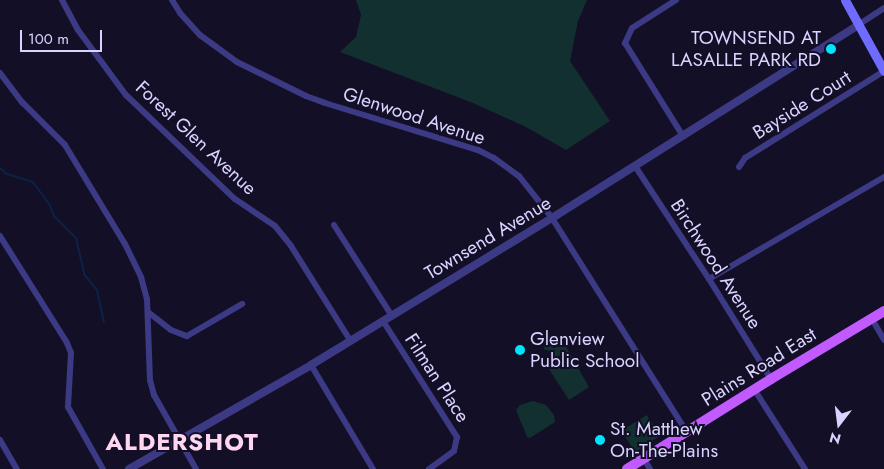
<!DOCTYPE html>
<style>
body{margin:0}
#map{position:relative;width:884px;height:469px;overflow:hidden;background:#130f26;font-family:Jost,sans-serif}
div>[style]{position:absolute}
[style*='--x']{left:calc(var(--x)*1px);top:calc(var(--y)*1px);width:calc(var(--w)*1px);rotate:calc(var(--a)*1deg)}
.green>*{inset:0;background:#12302f}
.stream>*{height:2px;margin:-1px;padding:0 1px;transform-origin:1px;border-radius:1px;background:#0c2248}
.minor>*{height:6px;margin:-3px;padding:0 3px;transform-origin:3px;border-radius:3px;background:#3d3a85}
.tertiary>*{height:8px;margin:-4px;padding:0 4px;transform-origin:4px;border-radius:4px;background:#3d3a85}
.secondary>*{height:9px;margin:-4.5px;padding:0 4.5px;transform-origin:4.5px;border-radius:4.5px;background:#6f6bff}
.primary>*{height:10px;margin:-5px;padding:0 5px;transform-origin:5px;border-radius:5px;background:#c25bff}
.dots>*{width:14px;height:14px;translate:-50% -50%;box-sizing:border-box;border:2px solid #130f26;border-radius:50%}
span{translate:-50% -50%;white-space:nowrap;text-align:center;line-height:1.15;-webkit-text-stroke:4px #130f26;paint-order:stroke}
.poi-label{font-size:19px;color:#d9d4ff}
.right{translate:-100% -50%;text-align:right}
.left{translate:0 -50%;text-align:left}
.street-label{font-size:19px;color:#d9d4ff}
.district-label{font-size:24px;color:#ffd6f0;font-weight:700;letter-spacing:1px}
.north{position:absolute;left:814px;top:399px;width:50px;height:50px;-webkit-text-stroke:4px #130f26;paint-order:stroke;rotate:195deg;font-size:14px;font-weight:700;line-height:20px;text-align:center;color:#d9d4ff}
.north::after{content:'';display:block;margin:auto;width:18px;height:22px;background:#d9d4ff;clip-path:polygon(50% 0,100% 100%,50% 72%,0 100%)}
.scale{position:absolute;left:20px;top:30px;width:82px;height:22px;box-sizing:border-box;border:2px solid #d9d4ff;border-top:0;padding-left:6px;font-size:15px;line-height:18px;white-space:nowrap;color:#d9d4ff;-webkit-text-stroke:4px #130f26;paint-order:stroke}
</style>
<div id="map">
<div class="green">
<i style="clip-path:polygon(356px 0,587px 0,578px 21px,570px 61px,610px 121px,566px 150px,526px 127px,473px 103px,340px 52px,356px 37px,361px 15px)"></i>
<i style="clip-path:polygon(547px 343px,551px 344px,553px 348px,565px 345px,589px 387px,569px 400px,547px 366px,564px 355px,553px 357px,549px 351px,544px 349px,544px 345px)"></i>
<i style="clip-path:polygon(533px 401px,546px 405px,554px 415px,555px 422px,530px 438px,527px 437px,516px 410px,520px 405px)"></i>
<i style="clip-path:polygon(647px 415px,660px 436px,635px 452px,624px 435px,627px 433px,624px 429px)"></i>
</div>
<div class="stream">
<i style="--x:0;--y:168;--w:9;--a:41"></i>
<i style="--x:7;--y:174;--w:27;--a:17"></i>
<i style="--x:33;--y:182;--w:29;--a:54"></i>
<i style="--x:50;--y:205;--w:12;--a:70"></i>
<i style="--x:54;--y:216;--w:31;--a:45"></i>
<i style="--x:76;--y:238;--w:37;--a:77"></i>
<i style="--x:84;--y:274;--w:21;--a:51"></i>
<i style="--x:97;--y:290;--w:33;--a:78"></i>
</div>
<div class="minor">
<i style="--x:62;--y:0;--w:34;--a:62"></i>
<i style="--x:78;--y:30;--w:81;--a:53.6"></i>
<i style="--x:126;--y:95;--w:151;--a:43.7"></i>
<i style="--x:235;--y:199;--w:48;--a:34"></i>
<i style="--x:275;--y:226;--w:26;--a:51"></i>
<i style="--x:291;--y:246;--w:111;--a:57.9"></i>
<i style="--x:172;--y:0;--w:15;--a:58"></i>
<i style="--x:180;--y:13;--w:30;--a:48"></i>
<i style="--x:200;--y:35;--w:46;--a:36.1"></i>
<i style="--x:237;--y:62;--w:77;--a:26.2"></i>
<i style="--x:306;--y:96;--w:20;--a:20"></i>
<i style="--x:325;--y:103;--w:160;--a:17.1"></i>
<i style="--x:478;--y:150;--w:18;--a:27"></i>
<i style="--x:494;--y:158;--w:31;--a:36"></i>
<i style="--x:519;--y:176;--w:53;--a:51.8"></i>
<i style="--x:552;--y:218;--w:253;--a:57.8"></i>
<i style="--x:676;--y:0;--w:52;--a:147.5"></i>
<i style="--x:632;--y:28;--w:17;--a:115"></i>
<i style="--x:625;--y:43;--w:110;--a:58.1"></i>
<i style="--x:858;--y:25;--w:31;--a:-33"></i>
<i style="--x:0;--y:73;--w:38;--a:53"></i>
<i style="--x:23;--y:103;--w:59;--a:45"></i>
<i style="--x:65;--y:145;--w:116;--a:58.8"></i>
<i style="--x:125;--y:244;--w:37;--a:64"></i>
<i style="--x:141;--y:277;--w:23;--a:75"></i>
<i style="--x:147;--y:299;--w:81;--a:87.9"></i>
<i style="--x:150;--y:380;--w:16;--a:75"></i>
<i style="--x:154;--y:395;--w:85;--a:60.4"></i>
<i style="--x:635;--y:166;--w:135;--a:56.8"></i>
<i style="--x:709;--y:279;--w:118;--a:58.2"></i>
<i style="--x:739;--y:167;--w:11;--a:-56"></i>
<i style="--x:745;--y:158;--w:164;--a:-32"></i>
<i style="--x:334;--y:225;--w:108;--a:57.5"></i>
<i style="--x:0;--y:236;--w:126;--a:57.9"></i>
<i style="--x:67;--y:343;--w:11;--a:68"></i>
<i style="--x:71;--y:353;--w:54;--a:93.2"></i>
<i style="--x:68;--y:407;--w:71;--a:60.6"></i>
<i style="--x:709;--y:279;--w:203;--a:-30.2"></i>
<i style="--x:148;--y:312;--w:29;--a:38"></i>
<i style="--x:171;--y:330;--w:17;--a:21"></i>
<i style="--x:187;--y:336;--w:64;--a:-30.2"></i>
<i style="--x:872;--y:319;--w:24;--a:60"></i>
<i style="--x:383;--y:321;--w:138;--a:57.5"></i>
<i style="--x:457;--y:437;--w:14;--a:102"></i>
<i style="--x:454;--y:451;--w:31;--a:144"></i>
<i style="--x:311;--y:365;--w:121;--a:59.2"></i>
<i style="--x:754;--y:389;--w:95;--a:57.5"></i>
<i style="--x:0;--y:440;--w:34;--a:60"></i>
<i style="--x:644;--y:459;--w:12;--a:59"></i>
</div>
<div class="tertiary">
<i style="--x:129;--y:469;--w:210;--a:-29.7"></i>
<i style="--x:311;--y:365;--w:282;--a:-31.4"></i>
<i style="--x:552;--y:218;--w:362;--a:-32.2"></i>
</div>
<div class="secondary">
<i style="--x:845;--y:0;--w:81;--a:61.2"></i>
</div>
<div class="primary">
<i style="--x:627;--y:469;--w:170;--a:-32"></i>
<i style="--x:771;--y:379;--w:132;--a:-31"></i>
</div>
<div class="dots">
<i style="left:831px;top:49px;background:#00e5ff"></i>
<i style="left:520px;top:350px;background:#00e5ff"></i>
<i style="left:600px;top:440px;background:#00e5ff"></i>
</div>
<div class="poi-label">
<span class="right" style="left:821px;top:49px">TOWNSEND AT<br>LASALLE PARK RD</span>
<span class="left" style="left:530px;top:350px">Glenview<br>Public School</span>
<span class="left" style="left:610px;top:440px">St. Matthew<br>On-The-Plains</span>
</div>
<div class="street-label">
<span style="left:802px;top:105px;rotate:-32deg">Bayside Court</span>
<span style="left:414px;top:116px;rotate:18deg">Glenwood Avenue</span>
<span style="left:196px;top:138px;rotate:43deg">Forest Glen Avenue</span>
<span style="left:488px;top:238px;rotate:-31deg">Townsend Avenue</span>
<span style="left:716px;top:264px;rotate:57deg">Birchwood Avenue</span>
<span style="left:759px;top:367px;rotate:-32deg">Plains Road East</span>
<span style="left:437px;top:378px;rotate:57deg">Filman Place</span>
</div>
<div class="district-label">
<span style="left:182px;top:442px">ALDERSHOT</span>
</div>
<div class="north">N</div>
<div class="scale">100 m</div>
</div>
